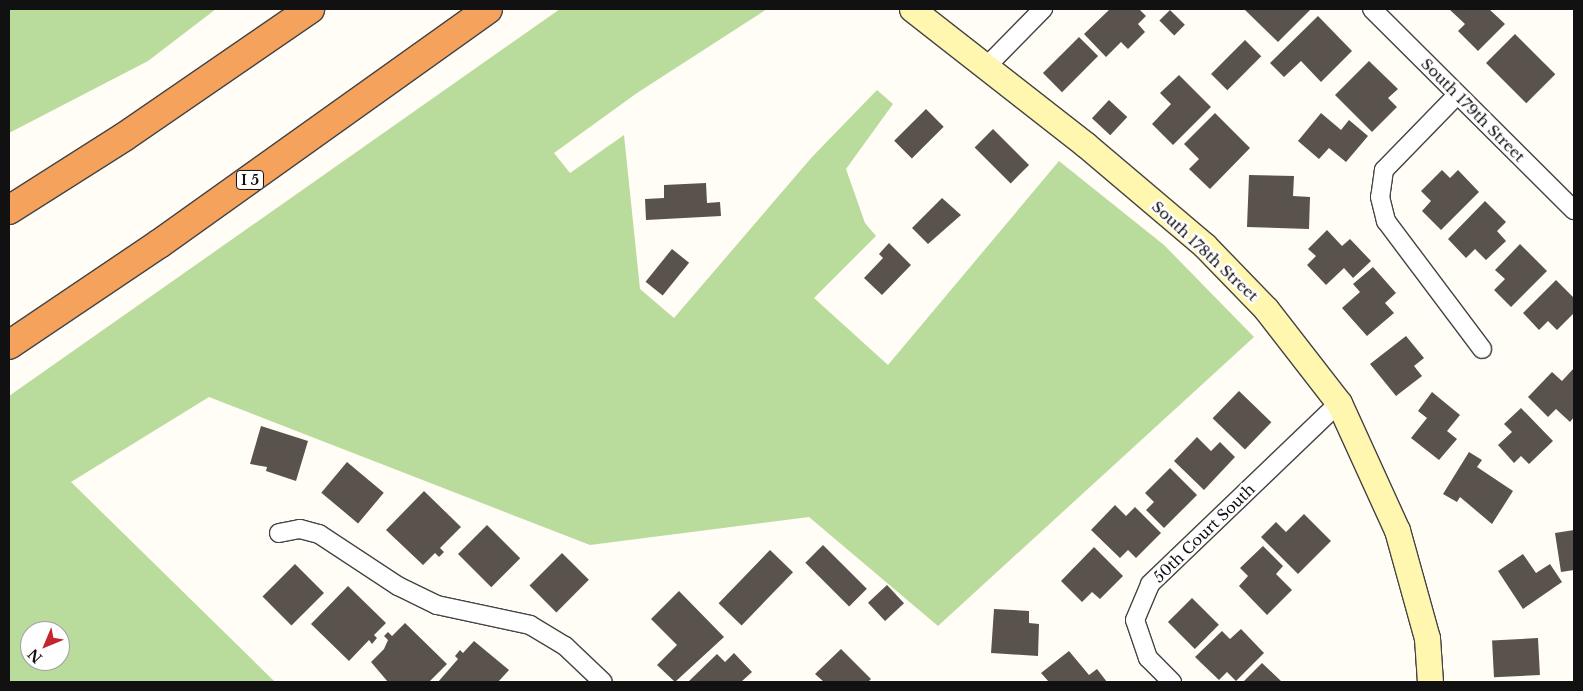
<!DOCTYPE html>
<style>
body{margin:0}
#map{position:relative;width:1583px;height:691px;overflow:hidden;background:#fffdf5;font-family:"Libre Baskerville",serif}
div>[style]{position:absolute}
[style*='--x']{left:calc(var(--x)*1px);top:calc(var(--y)*1px);width:calc(var(--w)*1px);rotate:calc(var(--a)*1deg)}
.forest>*{inset:0;background:#b9dc9c}
.building>*{inset:0;background:#5a524d;transform-origin:0 0}
.roads{filter:drop-shadow(1px 0 #444) drop-shadow(-1px 0 #444) drop-shadow(0 1px #444) drop-shadow(0 -1px #444)}
.street>*{height:18px;margin:-9px;padding:0 9px;transform-origin:9px;border-radius:9px;background:#fff}
.secondary>*{height:25px;margin:-12.5px;padding:0 12.5px;transform-origin:12.5px;border-radius:12.5px;background:#fff6b0}
.highway>*{height:28px;margin:-14px;padding:0 14px;transform-origin:14px;border-radius:14px;background:#f5a25d}
span{translate:-50% -50%;white-space:nowrap;text-align:center;line-height:1.15;-webkit-text-stroke:5px #fff;paint-order:stroke}
.shield-label span{padding:1px 4px;background:#fff;border:1px solid;border-radius:4px;-webkit-text-stroke-width:0}
.shield-label{font-size:14px;color:#111;font-weight:700}
.street-label{font-size:15px;color:#111}
.frame{position:absolute;inset:0;border:10px solid #111;pointer-events:none}
.north{position:absolute;left:20px;top:621px;width:50px;height:50px;box-sizing:border-box;background:#fff;border:1px solid #a0a0a0;border-radius:50%;rotate:225deg;font-size:14px;font-weight:700;line-height:20px;text-align:center;color:#111}
.north::after{content:'';display:block;margin:auto;width:18px;height:22px;background:#c4262e;clip-path:polygon(50% 0,100% 100%,50% 72%,0 100%)}
</style>
<div id="map">
<div class="forest">
<i style="clip-path:polygon(9px 9px,216px 9px,148px 61px,9px 133px)"></i>
<i style="clip-path:polygon(evenodd,560px 9px,767px 9px,637px 93px,554px 153px,570px 173px,624px 135px,640px 289px,674px 318px,812px 157px,877px 90px,893px 104px,846px 169px,865px 223px,876px 236px,814px 298px,888px 365px,1059px 161px,1164px 245px,1254px 337px,938px 626px,809px 517px,590px 545px,209px 397px,71px 482px,275px 682px,9px 682px,9px 396px,560px 9px,30px 631px,60px 631px,60px 661px,30px 661px,30px 631px)"></i>
</div>
<div class="building">
<i style="clip-path:polygon(1110px 9px,1139px 9px,1146px 16px,1138px 24px,1145px 32px,1128px 49px,1121px 42px,1106px 57px,1084px 34px)"></i>
<i style="clip-path:polygon(1244px 9px,1311px 9px,1278px 42px)"></i>
<i style="clip-path:polygon(1449px 9px,1489px 9px,1505px 24px,1478px 51px,1458px 31px,1465px 24px)"></i>
<i style="left:1170px;top:10px;width:21px;height:15px;rotate:45deg"></i>
<i style="clip-path:polygon(1318px 16px,1352px 51px,1321px 82px,1301px 61px,1284px 77px,1270px 63px)"></i>
<i style="left:1515px;top:34px;width:57px;height:41px;rotate:45deg"></i>
<i style="left:1079px;top:37px;width:27px;height:51px;rotate:45deg"></i>
<i style="left:1245px;top:40px;width:23px;height:48px;rotate:45deg"></i>
<i style="clip-path:polygon(1369px 61px,1398px 89px,1388px 98px,1397px 107px,1372px 132px,1335px 95px)"></i>
<i style="clip-path:polygon(1179px 75px,1211px 107px,1173px 145px,1152px 124px,1171px 104px,1160px 93px)"></i>
<i style="left:1109px;top:100px;width:25px;height:25px;rotate:43deg"></i>
<i style="left:926px;top:109px;width:25px;height:45px;rotate:45deg"></i>
<i style="clip-path:polygon(1215px 113px,1250px 148px,1210px 189px,1189px 169px,1199px 159px,1184px 144px)"></i>
<i style="clip-path:polygon(1321px 113px,1341px 130px,1349px 120px,1368px 136px,1346px 162px,1329px 148px,1319px 159px,1298px 141px)"></i>
<i style="left:993px;top:129px;width:51px;height:26px;rotate:45deg"></i>
<i style="clip-path:polygon(1442px 170px,1450px 178px,1458px 170px,1479px 192px,1441px 230px,1422px 211px,1431px 201px,1421px 191px)"></i>
<i style="clip-path:polygon(1249px 175px,1294px 176px,1293px 196px,1310px 197px,1309px 229px,1247px 227px)"></i>
<i style="clip-path:polygon(706px 183px,707px 203px,720px 202px,721px 216px,646px 220px,645px 199px,664px 198px,664px 185px)"></i>
<i style="clip-path:polygon(942px 198px,961px 215px,928px 244px,912px 228px)"></i>
<i style="clip-path:polygon(1485px 201px,1506px 222px,1497px 231px,1506px 241px,1486px 260px,1475px 249px,1466px 258px,1448px 239px)"></i>
<i style="clip-path:polygon(1327px 230px,1342px 246px,1350px 239px,1371px 261px,1353px 278px,1344px 268px,1326px 285px,1307px 265px,1316px 256px,1308px 249px)"></i>
<i style="clip-path:polygon(889px 243px,911px 265px,882px 295px,864px 278px,883px 258px,879px 254px)"></i>
<i style="clip-path:polygon(1520px 244px,1547px 271px,1511px 307px,1494px 290px,1505px 279px,1495px 270px)"></i>
<i style="left:672px;top:249px;width:22px;height:42px;rotate:39deg"></i>
<i style="clip-path:polygon(1373px 267px,1396px 293px,1385px 303px,1394px 313px,1367px 336px,1342px 308px,1360px 292px,1353px 284px)"></i>
<i style="clip-path:polygon(1556px 280px,1574px 298px,1574px 313px,1557px 330px,1548px 321px,1539px 330px,1523px 313px)"></i>
<i style="clip-path:polygon(1406px 336px,1424px 358px,1414px 366px,1422px 376px,1396px 396px,1370px 364px)"></i>
<i style="clip-path:polygon(1574px 368px,1574px 417px,1570px 422px,1556px 409px,1548px 417px,1528px 397px,1552px 372px,1562px 381px)"></i>
<i style="left:1239px;top:391px;width:45px;height:38px;rotate:44deg"></i>
<i style="clip-path:polygon(1432px 392px,1460px 415px,1447px 431px,1457px 439px,1439px 460px,1411px 438px,1427px 418px,1418px 411px)"></i>
<i style="clip-path:polygon(1521px 408px,1553px 441px,1529px 464px,1521px 456px,1514px 463px,1498px 445px,1512px 432px,1504px 424px)"></i>
<i style="clip-path:polygon(261px 426px,308px 441px,296px 481px,266px 471px,267px 467px,250px 464px)"></i>
<i style="clip-path:polygon(1197px 437px,1211px 451px,1220px 442px,1235px 457px,1204px 490px,1174px 461px)"></i>
<i style="clip-path:polygon(1469px 452px,1482px 460px,1477px 467px,1513px 491px,1492px 524px,1460px 497px,1457px 502px,1443px 494px)"></i>
<i style="left:347px;top:462px;width:48px;height:40px;rotate:40deg"></i>
<i style="clip-path:polygon(1170px 468px,1197px 495px,1164px 528px,1146px 510px,1154px 502px,1145px 493px)"></i>
<i style="clip-path:polygon(424px 491px,461px 527px,440px 548px,444px 552px,439px 557px,435px 553px,423px 565px,386px 530px)"></i>
<i style="clip-path:polygon(1115px 505px,1126px 516px,1135px 507px,1161px 533px,1136px 558px,1128px 550px,1120px 558px,1091px 530px)"></i>
<i style="clip-path:polygon(1304px 514px,1331px 541px,1298px 574px,1261px 537px,1276px 522px,1286px 532px)"></i>
<i style="left:487px;top:525px;width:47px;height:41px;rotate:45deg"></i>
<i style="clip-path:polygon(1574px 530px,1574px 570px,1561px 572px,1555px 533px)"></i>
<i style="left:823px;top:545px;width:62px;height:25px;rotate:45deg"></i>
<i style="clip-path:polygon(1263px 546px,1283px 566px,1276px 574px,1292px 590px,1267px 615px,1239px 586px,1248px 576px,1240px 568px)"></i>
<i style="clip-path:polygon(1094px 547px,1123px 576px,1100px 599px,1092px 592px,1082px 602px,1061px 581px)"></i>
<i style="left:770px;top:550px;width:32px;height:74px;rotate:44deg"></i>
<i style="left:562px;top:553px;width:38px;height:46px;rotate:45deg"></i>
<i style="clip-path:polygon(1523px 554px,1536px 573px,1550px 564px,1562px 582px,1523px 609px,1498px 571px)"></i>
<i style="left:295px;top:564px;width:41px;height:46px;rotate:45deg"></i>
<i style="left:887px;top:585px;width:25px;height:26px;rotate:47deg"></i>
<i style="clip-path:polygon(348px 586px,386px 623px,374px 635px,377px 638px,372px 644px,369px 640px,349px 661px,311px 624px)"></i>
<i style="clip-path:polygon(679px 591px,724px 637px,675px 682px,657px 665px,677px 645px,651px 619px)"></i>
<i style="left:1192px;top:598px;width:38px;height:34px;rotate:45deg"></i>
<i style="clip-path:polygon(994px 609px,1029px 611px,1029px 623px,1039px 624px,1038px 656px,991px 653px)"></i>
<i style="clip-path:polygon(405px 623px,447px 664px,429px 682px,388px 682px,371px 662px,384px 649px,388px 640px,384px 636px,388px 632px,392px 636px)"></i>
<i style="clip-path:polygon(1241px 629px,1264px 653px,1236px 681px,1227px 672px,1219px 680px,1195px 657px,1222px 631px,1230px 639px)"></i>
<i style="left:1538px;top:638px;width:37px;height:46px;rotate:87deg"></i>
<i style="clip-path:polygon(474px 641px,509px 670px,498px 682px,438px 682px,458px 659px,455px 656px,460px 650px,463px 653px)"></i>
<i style="clip-path:polygon(841px 649px,871px 679px,868px 682px,824px 682px,815px 674px)"></i>
<i style="clip-path:polygon(1069px 651px,1089px 675px,1097px 669px,1107px 682px,1049px 682px,1041px 673px)"></i>
<i style="clip-path:polygon(734px 653px,752px 672px,741px 682px,688px 682px,717px 654px,725px 662px)"></i>
<i style="clip-path:polygon(1262px 663px,1282px 682px,1243px 682px)"></i>
</div>
<div class="roads">
<div class="street">
<i style="--x:1372;--y:9;--w:285;--a:44.9"></i>
<i style="--x:985;--y:68;--w:83;--a:-45.5"></i>
<i style="--x:1457;--y:95;--w:105;--a:134.2"></i>
<i style="--x:1384;--y:170;--w:27;--a:98"></i>
<i style="--x:1380;--y:197;--w:25;--a:76"></i>
<i style="--x:1386;--y:221;--w:160;--a:53.1"></i>
<i style="--x:279;--y:533;--w:21;--a:-11"></i>
<i style="--x:300;--y:529;--w:20;--a:15"></i>
<i style="--x:319;--y:534;--w:95;--a:33.4"></i>
<i style="--x:398;--y:586;--w:43;--a:26"></i>
<i style="--x:437;--y:605;--w:95;--a:12.1"></i>
<i style="--x:530;--y:625;--w:41;--a:31"></i>
<i style="--x:565;--y:646;--w:52;--a:43.5"></i>
<i style="--x:1172;--y:682;--w:34;--a:-135"></i>
<i style="--x:1148;--y:658;--w:40;--a:-108.9"></i>
<i style="--x:1135;--y:620;--w:39;--a:-67"></i>
<i style="--x:1150;--y:584;--w:262;--a:-43.8"></i>
</div>
<div class="secondary">
<i style="--x:912;--y:9;--w:221;--a:38"></i>
<i style="--x:1086;--y:145;--w:155;--a:40.3"></i>
<i style="--x:1204;--y:245;--w:89;--a:45.9"></i>
<i style="--x:1266;--y:309;--w:119;--a:52.2"></i>
<i style="--x:1339;--y:403;--w:140;--a:65.5"></i>
<i style="--x:1397;--y:530;--w:112;--a:74.5"></i>
<i style="--x:1427;--y:638;--w:44;--a:86.1"></i>
</div>
<div class="highway">
<i style="--x:9;--y:210;--w:136;--a:-32.4"></i>
<i style="--x:124;--y:137;--w:226;--a:-34.5"></i>
<i style="--x:9;--y:345;--w:181;--a:-34"></i>
<i style="--x:159;--y:244;--w:404;--a:-35.5"></i>
</div>
</div>
<div class="shield-label">
<span style="left:250px;top:180px">I 5</span>
</div>
<div class="street-label">
<span style="left:1473px;top:110px;rotate:45deg">South 179th Street</span>
<span style="left:1205px;top:251px;rotate:43deg">South 178th Street</span>
<span style="left:1204px;top:533px;rotate:-44deg">50th Court South</span>
</div>
<div class="frame"></div>
<div class="north">N</div>
</div>
